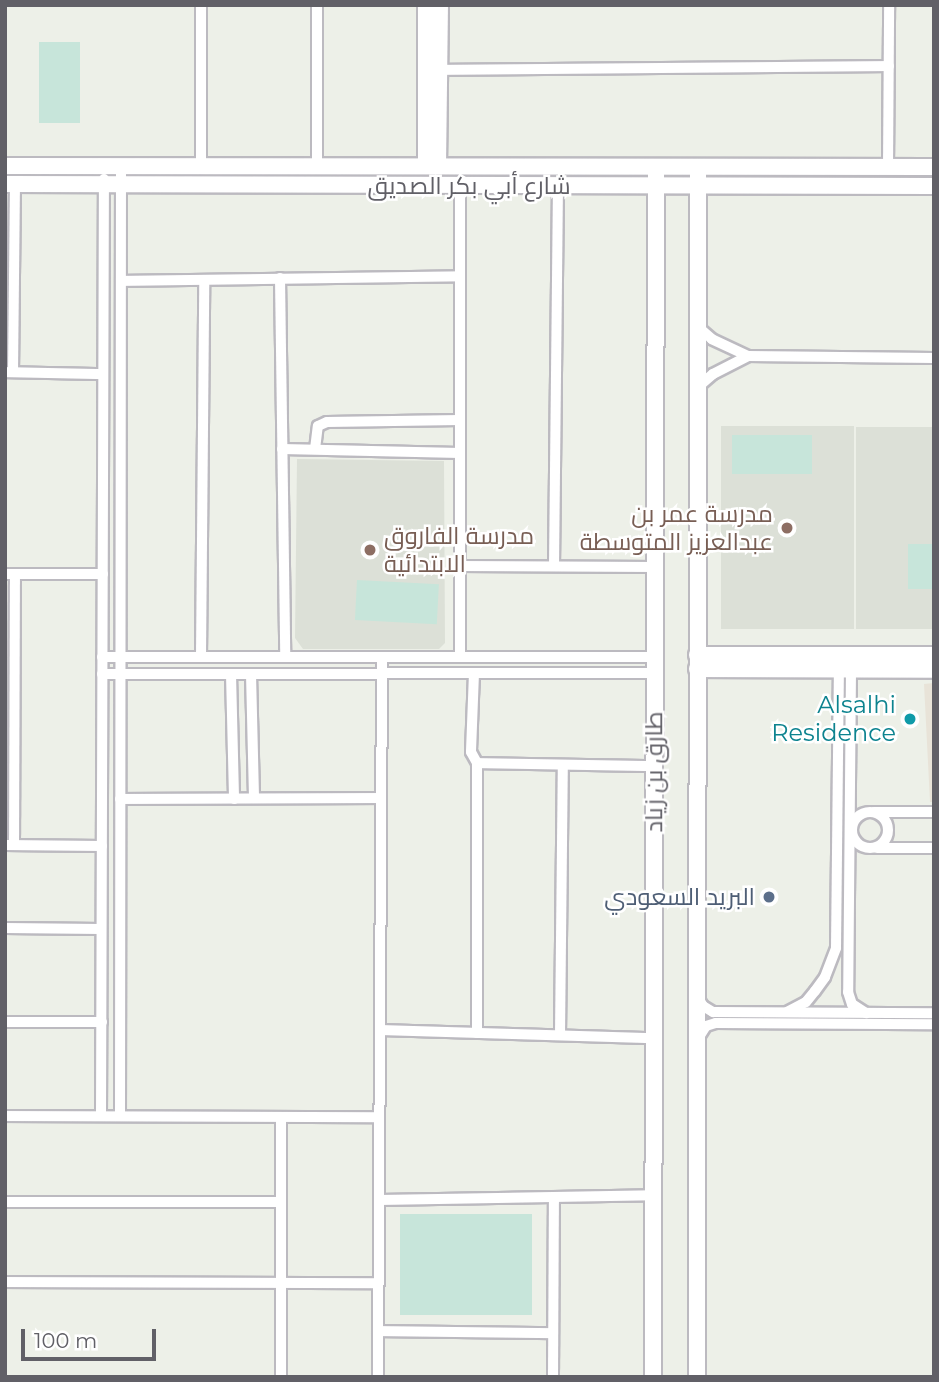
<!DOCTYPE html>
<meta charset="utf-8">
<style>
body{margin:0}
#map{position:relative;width:939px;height:1382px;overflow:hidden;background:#edf0e8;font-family:Montserrat,Cairo,sans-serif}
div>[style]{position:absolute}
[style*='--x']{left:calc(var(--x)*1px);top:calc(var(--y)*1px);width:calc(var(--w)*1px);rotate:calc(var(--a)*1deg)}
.education>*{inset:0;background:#dce0d7;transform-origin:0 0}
.medical>*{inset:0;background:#e8e3d8}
.green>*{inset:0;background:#c7e5da;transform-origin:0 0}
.roads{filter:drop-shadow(2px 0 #bcbac0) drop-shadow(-2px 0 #bcbac0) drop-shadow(0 2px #bcbac0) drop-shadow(0 -2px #bcbac0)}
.street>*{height:10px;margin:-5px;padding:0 5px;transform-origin:5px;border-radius:5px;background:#fff}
.street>.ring{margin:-5px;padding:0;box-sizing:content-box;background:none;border:10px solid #fff;border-radius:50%}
.secondary>*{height:16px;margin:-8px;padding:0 8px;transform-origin:8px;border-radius:8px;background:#fff}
.dots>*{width:19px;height:19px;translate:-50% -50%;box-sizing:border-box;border:4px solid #fff;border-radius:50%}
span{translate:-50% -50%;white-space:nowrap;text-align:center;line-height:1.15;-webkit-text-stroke:5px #fff;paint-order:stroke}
.street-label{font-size:24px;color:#616067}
.education-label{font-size:24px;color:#785e54}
.right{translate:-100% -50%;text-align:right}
.left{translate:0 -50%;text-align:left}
.culture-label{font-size:24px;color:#0d838f}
.service-label{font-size:24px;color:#4e5e75}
.frame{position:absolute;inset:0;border:7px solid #616067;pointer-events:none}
.scale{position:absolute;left:21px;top:1329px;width:135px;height:32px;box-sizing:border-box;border:4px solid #616067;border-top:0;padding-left:9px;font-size:21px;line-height:24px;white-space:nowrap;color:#616067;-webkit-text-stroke:5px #fff;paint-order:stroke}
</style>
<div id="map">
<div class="education">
<i style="left:721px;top:426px;width:133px;height:203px"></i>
<i style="left:856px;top:427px;width:78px;height:202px"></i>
<i style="clip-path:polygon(297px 459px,444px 461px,445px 643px,439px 649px,303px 649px,295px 638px)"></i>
</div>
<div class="medical">
<i style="clip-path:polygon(934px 683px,934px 802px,930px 802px,924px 684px)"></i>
</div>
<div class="green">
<i style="left:39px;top:42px;width:41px;height:81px"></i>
<i style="left:732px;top:435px;width:80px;height:39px"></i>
<i style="left:908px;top:544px;width:26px;height:45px"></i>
<i style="left:357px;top:580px;width:82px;height:40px;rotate:3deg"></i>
<i style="left:400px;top:1214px;width:132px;height:101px"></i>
</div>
<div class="roads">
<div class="street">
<i style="--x:201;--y:5;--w:161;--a:90"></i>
<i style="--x:433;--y:70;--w:456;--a:-0.5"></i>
<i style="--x:317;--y:166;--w:161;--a:-90"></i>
<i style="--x:888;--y:167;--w:162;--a:-89.6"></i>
<i style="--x:280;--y:278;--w:379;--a:89.2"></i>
<i style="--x:121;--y:281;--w:339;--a:-0.8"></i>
<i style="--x:748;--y:356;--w:186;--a:0.6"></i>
<i style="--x:5;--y:372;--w:98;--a:1.2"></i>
<i style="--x:13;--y:372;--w:188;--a:-89.4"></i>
<i style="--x:698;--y:387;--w:20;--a:-41"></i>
<i style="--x:713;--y:374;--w:39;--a:-27"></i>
<i style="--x:748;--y:356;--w:40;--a:-155"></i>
<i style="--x:712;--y:339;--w:18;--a:-139"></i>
<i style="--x:282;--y:449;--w:178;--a:1.3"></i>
<i style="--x:315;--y:449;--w:23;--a:-83"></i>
<i style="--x:318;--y:426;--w:10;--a:-24"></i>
<i style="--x:327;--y:422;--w:133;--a:-0.9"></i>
<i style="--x:460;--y:566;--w:195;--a:0.3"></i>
<i style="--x:554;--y:566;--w:380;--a:-89.4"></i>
<i style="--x:5;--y:574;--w:98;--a:0"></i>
<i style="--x:102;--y:657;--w:553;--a:0"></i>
<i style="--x:201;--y:657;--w:377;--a:-89.5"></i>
<i style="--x:460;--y:657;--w:471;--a:-90"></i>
<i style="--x:851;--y:670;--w:322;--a:90.5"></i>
<i style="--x:848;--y:992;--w:13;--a:72"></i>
<i style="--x:852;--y:1004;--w:17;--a:33"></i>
<i style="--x:474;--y:673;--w:79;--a:92.2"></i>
<i style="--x:471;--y:752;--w:13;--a:61"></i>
<i style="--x:102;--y:674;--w:552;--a:-0.1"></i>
<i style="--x:231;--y:674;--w:125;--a:88.6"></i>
<i style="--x:251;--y:674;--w:124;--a:88.6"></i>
<i style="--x:120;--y:799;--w:261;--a:-0.2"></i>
<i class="ring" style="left:852px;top:812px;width:26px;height:26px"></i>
<i style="--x:874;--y:812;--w:60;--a:0"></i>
<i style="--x:5;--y:845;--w:97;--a:0.6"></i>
<i style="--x:14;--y:845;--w:271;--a:-89.8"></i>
<i style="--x:877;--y:848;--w:57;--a:0"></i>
<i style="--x:5;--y:928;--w:96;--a:0.6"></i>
<i style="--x:698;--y:998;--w:9;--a:58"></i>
<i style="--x:703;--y:1006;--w:12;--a:31"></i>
<i style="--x:713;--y:1012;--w:221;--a:0.3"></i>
<i style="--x:787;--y:1012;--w:21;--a:-28"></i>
<i style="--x:806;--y:1002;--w:14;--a:-51"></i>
<i style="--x:815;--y:991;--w:17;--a:-54"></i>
<i style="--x:825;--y:977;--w:31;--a:-69"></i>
<i style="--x:836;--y:948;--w:278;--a:-89.4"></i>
<i style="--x:5;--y:1022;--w:97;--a:0"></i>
<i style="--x:380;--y:1030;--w:274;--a:1.7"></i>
<i style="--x:477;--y:1033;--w:270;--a:-90"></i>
<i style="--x:477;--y:763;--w:177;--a:1"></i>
<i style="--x:560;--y:1035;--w:270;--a:-89.4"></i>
<i style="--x:699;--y:1037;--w:13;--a:-58"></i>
<i style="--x:706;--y:1026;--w:10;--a:-17"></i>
<i style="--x:716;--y:1023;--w:218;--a:0.3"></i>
<i style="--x:5;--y:1116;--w:374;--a:0.2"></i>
<i style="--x:101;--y:1116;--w:937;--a:-89.82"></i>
<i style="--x:120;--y:1116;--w:950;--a:-89.94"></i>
<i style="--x:379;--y:1200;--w:274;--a:-1"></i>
<i style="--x:5;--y:1202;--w:276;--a:0"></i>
<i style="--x:5;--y:1282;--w:373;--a:0.2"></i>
<i style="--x:378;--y:1331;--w:175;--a:0.7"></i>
<i style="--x:281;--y:1377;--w:260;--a:-90"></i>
<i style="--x:378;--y:1377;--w:720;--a:-89.68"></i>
<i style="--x:553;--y:1377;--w:180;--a:-89.7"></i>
</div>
<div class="secondary">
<i style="--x:426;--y:5;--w:161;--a:90"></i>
<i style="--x:5;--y:166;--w:929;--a:0.06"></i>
<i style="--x:438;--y:166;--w:161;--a:-89.3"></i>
<i style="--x:5;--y:184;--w:929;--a:0.12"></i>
<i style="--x:697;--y:655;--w:237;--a:0"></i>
<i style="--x:697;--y:669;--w:237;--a:0.2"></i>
<i style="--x:653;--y:1377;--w:1210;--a:-89.86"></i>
<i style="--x:697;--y:1377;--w:1210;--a:-89.95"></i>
</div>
</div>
<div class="dots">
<i style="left:787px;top:528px;background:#8d6e63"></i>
<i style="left:370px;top:550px;background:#8d6e63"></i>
<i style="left:910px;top:719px;background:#0f9aa8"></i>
<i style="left:769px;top:897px;background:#5c6f8a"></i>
</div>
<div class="street-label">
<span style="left:469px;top:186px">شارع أبي بكر الصديق</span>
<span style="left:654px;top:772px;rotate:-90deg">طارق بن زياد</span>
</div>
<div class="education-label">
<span class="right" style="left:773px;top:528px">مدرسة عمر بن<br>عبدالعزيز المتوسطة</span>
<span class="left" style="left:384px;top:550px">مدرسة الفاروق<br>الابتدائية</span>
</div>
<div class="culture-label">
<span class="right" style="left:896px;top:719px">Alsalhi<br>Residence</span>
</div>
<div class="service-label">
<span class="right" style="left:755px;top:897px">البريد السعودي</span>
</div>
<div class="frame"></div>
<div class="scale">100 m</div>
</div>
